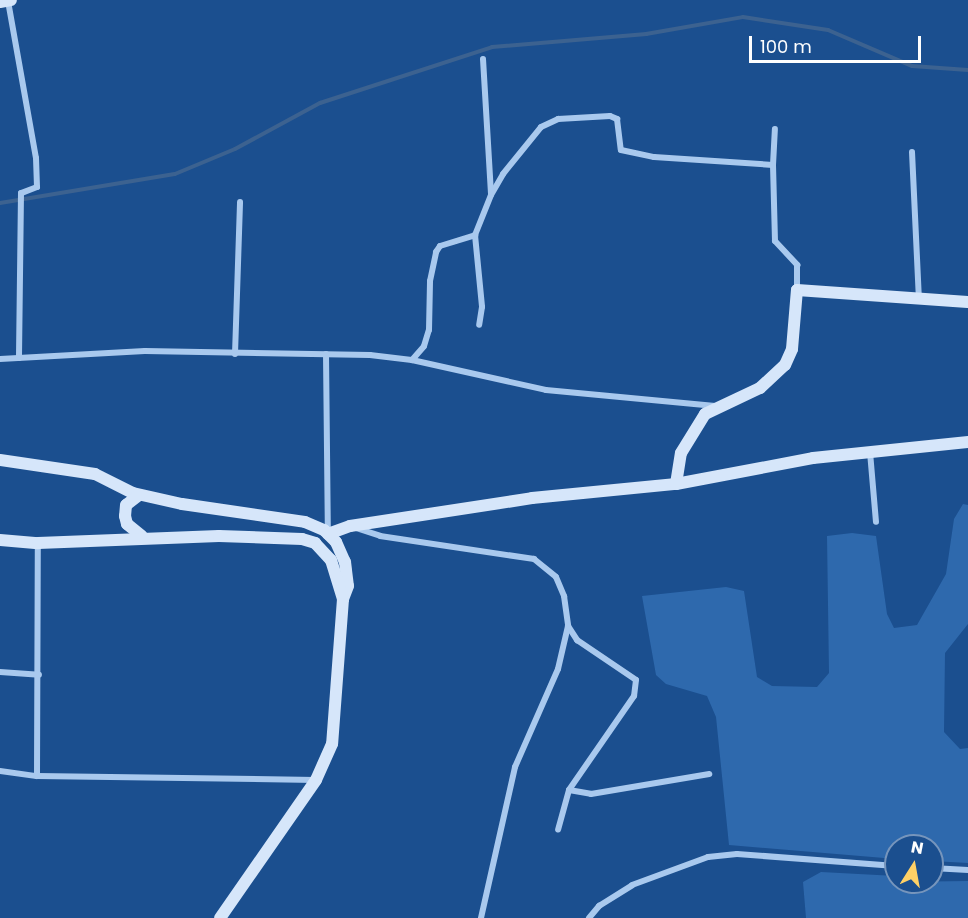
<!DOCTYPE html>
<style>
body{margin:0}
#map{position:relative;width:968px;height:918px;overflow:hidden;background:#1b4f8f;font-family:Poppins,sans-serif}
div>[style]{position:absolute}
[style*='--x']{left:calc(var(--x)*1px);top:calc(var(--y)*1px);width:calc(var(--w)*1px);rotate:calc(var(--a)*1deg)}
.green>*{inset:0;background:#2e69ad}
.stream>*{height:4px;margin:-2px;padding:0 2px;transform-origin:2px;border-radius:2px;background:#3c6290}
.street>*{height:6px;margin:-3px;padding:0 3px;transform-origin:3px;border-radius:3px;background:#a9c9ee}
.secondary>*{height:12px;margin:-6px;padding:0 6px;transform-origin:6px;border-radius:6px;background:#d6e6fa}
span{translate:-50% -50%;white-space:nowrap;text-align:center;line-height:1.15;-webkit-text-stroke:6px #1b4f8f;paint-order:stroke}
.north{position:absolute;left:884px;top:834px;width:60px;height:60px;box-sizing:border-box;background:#1b4f8f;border:2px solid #7695bc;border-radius:50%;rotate:11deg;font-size:16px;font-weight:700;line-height:24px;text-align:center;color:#fff}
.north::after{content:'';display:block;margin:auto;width:21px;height:27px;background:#ffd166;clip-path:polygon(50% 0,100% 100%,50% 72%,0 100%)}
.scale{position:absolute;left:749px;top:36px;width:172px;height:27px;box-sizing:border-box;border:3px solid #fff;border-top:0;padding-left:8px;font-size:18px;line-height:21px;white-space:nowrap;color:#fff;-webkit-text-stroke:4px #1b4f8f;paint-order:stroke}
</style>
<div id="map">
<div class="green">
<i style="clip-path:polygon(963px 504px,968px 505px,968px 624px,945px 653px,944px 732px,960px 749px,968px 748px,968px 863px,932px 861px,932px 846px,896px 846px,896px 859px,729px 845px,716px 717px,707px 696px,666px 684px,656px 675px,642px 596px,726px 587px,744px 591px,757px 677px,772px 686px,817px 687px,829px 673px,827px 536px,852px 533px,876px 536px,887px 614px,894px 628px,917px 625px,946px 574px,954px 519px)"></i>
<i style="clip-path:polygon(821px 872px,896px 876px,896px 882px,968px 881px,968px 918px,806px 918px,803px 882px)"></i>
</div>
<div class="stream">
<i style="--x:0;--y:203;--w:177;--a:-9.4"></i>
<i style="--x:175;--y:174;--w:65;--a:-22.6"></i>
<i style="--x:235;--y:149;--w:97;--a:-28.4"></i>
<i style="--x:320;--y:103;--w:181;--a:-18"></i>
<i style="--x:492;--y:47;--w:155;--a:-4.8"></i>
<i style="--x:646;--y:34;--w:98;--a:-9.9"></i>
<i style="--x:743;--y:17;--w:86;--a:8.7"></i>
<i style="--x:828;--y:30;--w:91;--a:23.2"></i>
<i style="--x:912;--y:66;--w:56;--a:4.1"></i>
</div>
<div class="street">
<i style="--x:8;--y:1;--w:159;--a:79.9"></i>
<i style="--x:36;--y:158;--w:29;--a:88"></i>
<i style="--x:37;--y:187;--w:17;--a:159"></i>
<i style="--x:21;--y:193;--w:165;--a:90.7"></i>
<i style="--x:483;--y:59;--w:135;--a:86.6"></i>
<i style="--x:912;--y:152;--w:146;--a:87.3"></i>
<i style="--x:773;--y:165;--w:36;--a:-87"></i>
<i style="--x:475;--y:235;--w:72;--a:84.4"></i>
<i style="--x:482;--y:307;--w:18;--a:99"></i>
<i style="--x:235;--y:354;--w:152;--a:-88.1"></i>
<i style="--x:326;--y:354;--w:180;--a:89.4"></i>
<i style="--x:0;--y:359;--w:145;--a:-3.2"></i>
<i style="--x:145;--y:351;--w:225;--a:1"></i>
<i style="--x:370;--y:355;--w:42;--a:6.8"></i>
<i style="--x:412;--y:360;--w:137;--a:12.6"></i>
<i style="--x:546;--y:390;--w:170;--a:5.4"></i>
<i style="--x:412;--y:360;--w:18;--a:-49"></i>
<i style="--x:424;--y:346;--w:17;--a:-73"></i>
<i style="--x:429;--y:330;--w:49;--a:-88.8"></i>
<i style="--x:430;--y:281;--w:30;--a:-78"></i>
<i style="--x:436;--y:252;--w:7;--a:-56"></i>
<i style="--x:440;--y:246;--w:37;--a:-17"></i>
<i style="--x:475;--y:235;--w:43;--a:-68.2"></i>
<i style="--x:491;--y:195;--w:24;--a:-60"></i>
<i style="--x:503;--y:174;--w:60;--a:-51"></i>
<i style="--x:541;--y:127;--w:19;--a:-25"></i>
<i style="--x:558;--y:119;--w:52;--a:-3.3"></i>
<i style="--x:610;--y:116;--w:8;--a:23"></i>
<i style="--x:617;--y:119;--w:31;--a:83"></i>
<i style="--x:621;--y:150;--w:34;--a:12"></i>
<i style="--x:654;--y:157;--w:119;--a:3.8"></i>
<i style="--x:773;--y:165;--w:76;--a:88.5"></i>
<i style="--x:775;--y:241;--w:33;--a:47"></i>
<i style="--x:797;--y:265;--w:25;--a:90"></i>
<i style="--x:870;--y:452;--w:70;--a:85.1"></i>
<i style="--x:356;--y:528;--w:25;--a:18"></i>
<i style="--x:380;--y:536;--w:156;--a:8.5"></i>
<i style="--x:534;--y:559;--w:28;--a:39"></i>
<i style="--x:556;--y:577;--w:21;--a:67"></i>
<i style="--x:564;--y:596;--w:30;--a:82"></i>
<i style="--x:568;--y:626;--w:17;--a:57"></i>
<i style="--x:577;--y:640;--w:71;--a:34.1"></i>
<i style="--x:636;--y:680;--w:16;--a:97"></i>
<i style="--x:634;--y:696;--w:114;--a:124.7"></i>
<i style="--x:569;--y:790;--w:41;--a:105.4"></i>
<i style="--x:0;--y:672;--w:39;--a:4"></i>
<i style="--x:0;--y:771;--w:37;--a:8"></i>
<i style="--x:37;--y:776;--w:279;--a:0.8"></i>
<i style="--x:37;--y:776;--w:233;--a:-89.8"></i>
<i style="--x:569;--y:790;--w:22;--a:10"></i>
<i style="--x:591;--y:794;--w:120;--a:-9.6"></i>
<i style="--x:932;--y:868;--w:36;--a:3"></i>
<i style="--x:481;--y:918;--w:155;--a:-77.3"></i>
<i style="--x:515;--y:767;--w:107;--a:-66.3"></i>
<i style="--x:558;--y:669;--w:44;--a:-76.9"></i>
<i style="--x:589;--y:918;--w:16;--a:-50"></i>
<i style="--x:599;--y:906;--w:39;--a:-32"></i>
<i style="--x:632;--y:885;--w:81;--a:-20.2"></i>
<i style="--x:708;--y:857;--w:29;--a:-6"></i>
<i style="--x:737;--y:854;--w:159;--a:4.3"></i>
</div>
<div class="secondary">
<i style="--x:0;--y:2;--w:11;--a:-10"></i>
<i style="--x:0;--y:460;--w:96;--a:8.4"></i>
<i style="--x:95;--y:474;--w:42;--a:26.6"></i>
<i style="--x:133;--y:493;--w:50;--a:12.7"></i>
<i style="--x:182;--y:504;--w:124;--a:8.3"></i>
<i style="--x:305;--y:522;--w:21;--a:23"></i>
<i style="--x:324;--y:530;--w:17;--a:45"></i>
<i style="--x:336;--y:542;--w:22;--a:66"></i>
<i style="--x:345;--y:562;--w:24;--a:83"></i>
<i style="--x:348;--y:586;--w:14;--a:111"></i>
<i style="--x:343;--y:599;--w:145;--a:94.3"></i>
<i style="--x:332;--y:744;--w:39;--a:114"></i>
<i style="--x:316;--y:780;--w:168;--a:124.8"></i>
<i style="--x:676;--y:484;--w:31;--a:-81"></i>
<i style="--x:681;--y:453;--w:46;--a:-58.4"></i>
<i style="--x:705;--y:414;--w:61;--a:-25.3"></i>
<i style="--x:760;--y:388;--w:34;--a:-43"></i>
<i style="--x:785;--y:365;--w:17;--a:-66"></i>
<i style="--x:792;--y:349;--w:59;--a:-85.2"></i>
<i style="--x:797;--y:290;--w:171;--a:4"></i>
<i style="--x:139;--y:495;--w:16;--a:142"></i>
<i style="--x:126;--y:505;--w:11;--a:95"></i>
<i style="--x:125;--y:516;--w:8;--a:76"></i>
<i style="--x:127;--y:524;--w:19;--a:39"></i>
<i style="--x:328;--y:534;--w:23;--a:-20"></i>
<i style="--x:350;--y:526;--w:184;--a:-8.7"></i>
<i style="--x:532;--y:498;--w:145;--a:-5.6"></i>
<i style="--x:676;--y:484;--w:139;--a:-10.7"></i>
<i style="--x:813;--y:458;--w:156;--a:-5.9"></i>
<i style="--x:0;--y:540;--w:38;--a:5"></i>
<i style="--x:38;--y:543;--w:181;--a:-2.2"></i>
<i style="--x:219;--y:536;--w:83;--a:2.1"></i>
<i style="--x:302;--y:539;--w:14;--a:17"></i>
<i style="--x:315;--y:543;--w:23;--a:47"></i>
<i style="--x:331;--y:560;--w:41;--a:72.9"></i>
</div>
<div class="north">N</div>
<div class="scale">100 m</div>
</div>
